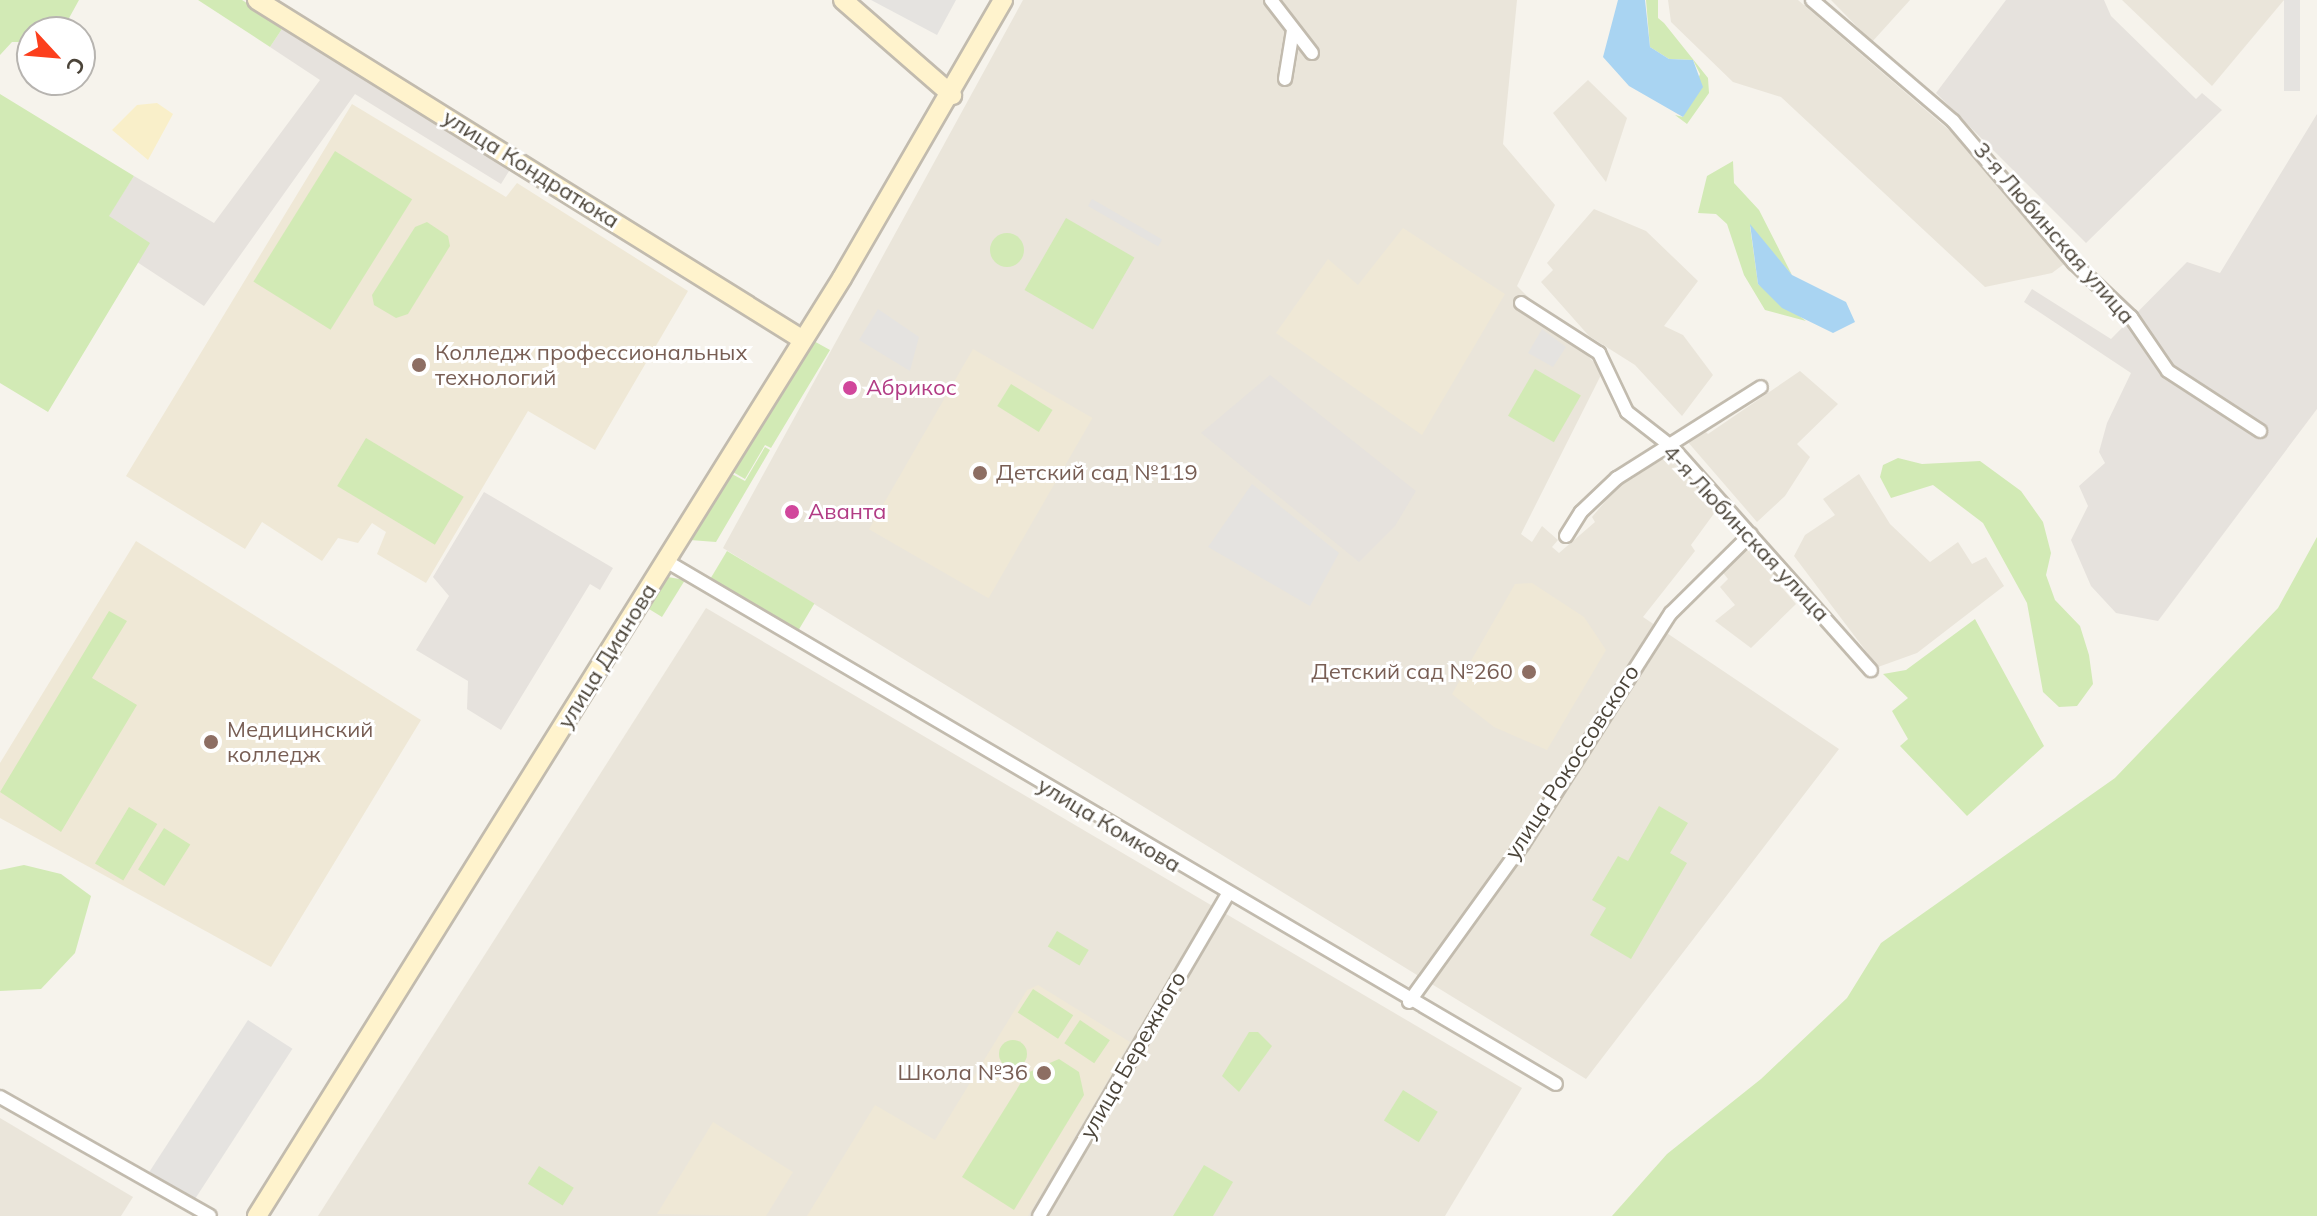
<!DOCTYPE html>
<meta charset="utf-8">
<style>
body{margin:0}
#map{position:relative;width:2317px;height:1216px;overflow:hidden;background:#f6f3ec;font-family:Mulish,sans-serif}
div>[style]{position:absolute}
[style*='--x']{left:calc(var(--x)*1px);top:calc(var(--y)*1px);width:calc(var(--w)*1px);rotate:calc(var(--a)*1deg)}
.residential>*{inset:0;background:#eae5da}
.industrial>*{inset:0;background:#e6e2dd}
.education>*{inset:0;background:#efe8d6;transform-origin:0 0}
.green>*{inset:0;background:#d2eab5;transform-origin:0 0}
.round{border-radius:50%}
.sand>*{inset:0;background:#f9efc9}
.parking>*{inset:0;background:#e5e3e0;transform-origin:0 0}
.water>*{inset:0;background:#a9d4f2}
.roads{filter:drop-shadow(2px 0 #c2bbae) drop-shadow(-2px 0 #c2bbae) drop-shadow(0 2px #c2bbae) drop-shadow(0 -2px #c2bbae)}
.street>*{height:12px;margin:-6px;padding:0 6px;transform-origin:6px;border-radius:6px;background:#fff}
.secondary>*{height:18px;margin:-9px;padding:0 9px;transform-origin:9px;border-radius:9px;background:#fff3cd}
.dots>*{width:22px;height:22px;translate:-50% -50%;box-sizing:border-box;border:4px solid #fff;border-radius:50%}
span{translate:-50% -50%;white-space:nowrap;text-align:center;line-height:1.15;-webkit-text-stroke:6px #fff;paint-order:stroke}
.street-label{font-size:22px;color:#4b4439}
.education-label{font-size:22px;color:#785e54}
.left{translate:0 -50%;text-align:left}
.right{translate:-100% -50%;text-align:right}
.hotel-label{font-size:22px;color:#b23c85}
.north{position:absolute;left:16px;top:16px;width:80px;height:80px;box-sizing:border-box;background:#fff;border:2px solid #b7b4b0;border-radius:50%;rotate:116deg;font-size:22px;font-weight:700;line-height:32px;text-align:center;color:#4b4439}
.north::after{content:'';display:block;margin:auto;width:28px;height:36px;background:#fc3f1d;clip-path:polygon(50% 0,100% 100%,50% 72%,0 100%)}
</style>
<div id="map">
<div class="residential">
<i style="clip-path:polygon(1023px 0,1517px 0,1503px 144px,1555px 205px,1517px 286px,1603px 371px,1521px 534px,1532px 542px,1542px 526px,1558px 540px,1552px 547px,1559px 553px,1595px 522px,1592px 517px,1619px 485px,1670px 455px,1718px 508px,1691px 545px,1695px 551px,1643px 617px,1839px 749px,1586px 1079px,723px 548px)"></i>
<i style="clip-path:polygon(1668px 0,1798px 0,1964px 143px,2072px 258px,2052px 273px,1985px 287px,1781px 97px,1733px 82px,1671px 22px)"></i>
<i style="clip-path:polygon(1831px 0,1910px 0,1872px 42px)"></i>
<i style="clip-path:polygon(2122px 0,2284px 0,2212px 86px)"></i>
<i style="clip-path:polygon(1588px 80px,1627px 118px,1606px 182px,1553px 113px)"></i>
<i style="clip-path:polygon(1594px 209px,1646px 231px,1698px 281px,1664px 326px,1683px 335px,1713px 375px,1682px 416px,1635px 365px,1589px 336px,1541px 282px,1553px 270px,1547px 263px)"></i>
<i style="clip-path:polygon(1800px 371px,1838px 404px,1797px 444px,1810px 457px,1785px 496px,1757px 522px,1687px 441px,1703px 429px,1708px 434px)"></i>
<i style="clip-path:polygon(1859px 474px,1890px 524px,1930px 562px,1958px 542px,1972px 564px,1986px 557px,2004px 586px,1917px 653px,1878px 667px,1794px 556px,1805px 535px,1835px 515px,1823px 499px)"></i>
<i style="clip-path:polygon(1751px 540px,1785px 579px,1779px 584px,1796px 604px,1751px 648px,1715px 621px,1735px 605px,1720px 587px,1728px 579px,1720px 569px)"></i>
<i style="clip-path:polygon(706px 608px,1522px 1088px,1445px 1216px,318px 1216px)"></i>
<i style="clip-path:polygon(0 1118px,133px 1197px,121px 1216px,0 1216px)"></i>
</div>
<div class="industrial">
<i style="clip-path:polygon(2006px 0,2104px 0,2111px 16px,2196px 99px,2202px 93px,2222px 110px,2086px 243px,1936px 93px)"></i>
<i style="clip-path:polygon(284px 26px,511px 168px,501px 184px,355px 94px,204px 306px,137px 262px,108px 216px,134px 176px,214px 223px,320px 80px,270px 47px)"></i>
<i style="clip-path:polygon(2317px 114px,2317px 409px,2158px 621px,2116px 613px,2091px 586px,2071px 540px,2088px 506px,2079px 486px,2105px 463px,2099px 452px,2107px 423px,2131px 373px,2024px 302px,2032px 289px,2111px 339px,2187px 262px,2220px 273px)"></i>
<i style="clip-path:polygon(1270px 375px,1416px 491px,1395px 526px,1359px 562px,1201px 433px)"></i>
<i style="clip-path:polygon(484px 492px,613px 568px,600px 590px,590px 584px,501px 730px,467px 709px,468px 681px,416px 650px,449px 596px,433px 577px)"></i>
</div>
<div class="education">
<i style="clip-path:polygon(352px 104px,506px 197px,517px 183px,688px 291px,595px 450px,528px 411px,426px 583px,377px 554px,386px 532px,372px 523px,358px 543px,338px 538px,322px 561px,262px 522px,245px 549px,126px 476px)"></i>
<i style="clip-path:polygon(1403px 228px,1505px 294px,1422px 435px,1276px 333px,1328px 259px,1358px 285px)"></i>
<i style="left:973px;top:349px;width:138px;height:208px;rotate:30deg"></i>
<i style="clip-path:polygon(136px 541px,421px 720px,271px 967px,0 818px,0 763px)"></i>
<i style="clip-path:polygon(1532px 583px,1584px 617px,1606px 650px,1547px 750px,1494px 727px,1452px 694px,1515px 584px)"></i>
<i style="clip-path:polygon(1038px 985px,1130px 1042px,1028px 1216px,807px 1216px,875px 1105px,935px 1140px,1027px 990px)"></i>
<i style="clip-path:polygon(713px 1122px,793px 1172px,766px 1216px,657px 1214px)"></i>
</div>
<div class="green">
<i style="clip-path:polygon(0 0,79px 0,68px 20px,50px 32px,32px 32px,32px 42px,12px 42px,0 55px)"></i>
<i style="clip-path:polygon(198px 0,242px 0,284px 26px,270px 47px)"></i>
<i style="clip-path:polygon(1646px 0,1658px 0,1658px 18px,1664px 23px,1708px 78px,1709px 93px,1687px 124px,1675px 115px,1683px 117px,1700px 74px,1693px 60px,1669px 59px,1650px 47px)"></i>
<i style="clip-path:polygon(0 94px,134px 176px,109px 216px,150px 243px,48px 412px,0 383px)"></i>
<i style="left:335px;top:151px;width:91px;height:154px;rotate:32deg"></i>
<i style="clip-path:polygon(1733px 161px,1734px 183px,1759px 210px,1792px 275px,1750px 226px,1758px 284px,1806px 321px,1765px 310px,1744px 275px,1727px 224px,1716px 214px,1698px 213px,1707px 176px)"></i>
<i style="left:1066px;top:218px;width:79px;height:83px;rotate:30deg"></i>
<i style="clip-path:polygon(427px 222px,448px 236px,450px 246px,408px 314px,396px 318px,374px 305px,372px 295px,415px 227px)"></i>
<i class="round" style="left:990px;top:233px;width:34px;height:34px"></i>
<i style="clip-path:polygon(812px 340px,830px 350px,771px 448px,765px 445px,745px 479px,733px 472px)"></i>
<i style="left:1535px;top:369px;width:53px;height:54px;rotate:30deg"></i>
<i style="left:1011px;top:384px;width:49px;height:26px;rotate:32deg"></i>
<i style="left:366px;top:438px;width:114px;height:56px;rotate:31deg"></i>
<i style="clip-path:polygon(765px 447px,770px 450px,716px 542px,690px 540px,732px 474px,745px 481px)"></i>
<i style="clip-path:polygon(1898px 458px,1922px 464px,1980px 461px,2021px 491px,2043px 522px,2051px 553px,2046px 575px,2055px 600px,2080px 626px,2089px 655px,2093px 684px,2077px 706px,2059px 707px,2043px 692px,2027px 603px,1983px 523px,1933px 485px,1891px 498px,1880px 477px,1883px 465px)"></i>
<i style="clip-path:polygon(2317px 537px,2317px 1216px,1612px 1216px,1667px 1154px,1761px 1079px,1847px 998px,1881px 943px,2115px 778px,2278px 608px)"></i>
<i style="left:727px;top:551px;width:102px;height:34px;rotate:31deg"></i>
<i style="clip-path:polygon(668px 577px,685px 580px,662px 617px,649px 609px)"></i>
<i style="clip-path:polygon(109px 611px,127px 621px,92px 678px,137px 705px,61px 832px,0 792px)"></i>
<i style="clip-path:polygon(1975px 619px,2044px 746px,1967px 816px,1900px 746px,1908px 739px,1892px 711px,1908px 698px,1883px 674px,1906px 670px)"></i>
<i style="clip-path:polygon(1659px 806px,1688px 823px,1670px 853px,1687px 863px,1631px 959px,1590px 935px,1606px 908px,1592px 900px,1618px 856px,1628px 861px)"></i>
<i style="left:129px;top:807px;width:33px;height:66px;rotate:31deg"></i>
<i style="left:164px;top:828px;width:31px;height:49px;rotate:32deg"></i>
<i style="clip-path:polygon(24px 865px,61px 874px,91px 896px,75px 953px,41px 989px,0 991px,0 870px)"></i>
<i style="left:1057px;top:931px;width:37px;height:18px;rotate:31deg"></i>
<i style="left:1033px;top:989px;width:48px;height:28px;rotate:33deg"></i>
<i style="left:1080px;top:1020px;width:36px;height:28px;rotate:34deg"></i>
<i style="clip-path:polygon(1249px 1032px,1258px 1032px,1272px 1046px,1239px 1092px,1222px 1076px)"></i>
<i class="round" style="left:999px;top:1040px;width:28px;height:28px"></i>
<i style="clip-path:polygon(1059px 1059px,1079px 1072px,1084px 1095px,1014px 1210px,962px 1177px,1027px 1073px)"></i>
<i style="left:1403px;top:1090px;width:41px;height:36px;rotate:32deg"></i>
<i style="clip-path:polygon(1204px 1165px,1233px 1182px,1213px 1216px,1173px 1216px)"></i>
<i style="left:539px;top:1166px;width:41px;height:21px;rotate:32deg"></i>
</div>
<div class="sand">
<i style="clip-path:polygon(157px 103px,173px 114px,148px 160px,112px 130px,137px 105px)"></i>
</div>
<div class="parking">
<i style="clip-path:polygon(871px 0,956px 0,937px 35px)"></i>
<i style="left:2284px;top:0;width:16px;height:91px"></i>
<i style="left:1092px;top:199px;width:81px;height:8px;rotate:30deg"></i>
<i style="clip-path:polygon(878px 309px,919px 337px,910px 371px,859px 340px)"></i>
<i style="clip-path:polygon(1542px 329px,1566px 347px,1553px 367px,1528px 353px)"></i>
<i style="clip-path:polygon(1252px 484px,1339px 553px,1310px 606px,1208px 547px)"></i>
<i style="left:248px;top:1020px;width:53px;height:181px;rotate:33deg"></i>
</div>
<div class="water">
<i style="clip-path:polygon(1618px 0,1645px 0,1650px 47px,1669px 59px,1693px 60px,1703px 87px,1683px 117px,1629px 86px,1603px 57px)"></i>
<i style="clip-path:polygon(1750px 224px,1792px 275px,1846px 302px,1855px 322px,1833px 333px,1782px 308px,1758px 284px)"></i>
</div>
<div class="roads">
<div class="street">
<i style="--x:1271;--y:0;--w:67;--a:52.3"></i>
<i style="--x:1812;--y:0;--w:186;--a:40.6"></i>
<i style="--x:1953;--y:121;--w:187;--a:49.6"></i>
<i style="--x:2074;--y:263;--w:79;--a:43.5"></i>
<i style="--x:2131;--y:317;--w:65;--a:55.6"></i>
<i style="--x:2168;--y:371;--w:110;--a:33.1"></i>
<i style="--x:1285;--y:79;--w:50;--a:-80.7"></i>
<i style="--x:1521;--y:303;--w:93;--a:32.7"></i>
<i style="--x:1599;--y:353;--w:65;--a:64.6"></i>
<i style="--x:1627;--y:412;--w:57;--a:37.9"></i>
<i style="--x:1672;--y:447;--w:299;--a:48.3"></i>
<i style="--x:1566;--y:536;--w:28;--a:-58"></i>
<i style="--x:1581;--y:512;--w:50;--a:-43.4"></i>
<i style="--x:1617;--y:478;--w:170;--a:-32.3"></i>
<i style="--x:666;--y:561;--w:1032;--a:30.44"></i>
<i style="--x:1409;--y:1002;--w:195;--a:-54.2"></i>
<i style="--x:1523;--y:844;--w:274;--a:-57.4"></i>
<i style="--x:1671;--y:613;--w:112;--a:-44.6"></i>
<i style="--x:0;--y:1097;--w:241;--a:29.5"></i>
<i style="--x:1039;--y:1216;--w:372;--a:-59.6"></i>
</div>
<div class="secondary">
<i style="--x:257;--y:0;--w:643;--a:31.91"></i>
<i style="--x:843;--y:0;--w:145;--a:41.1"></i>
<i style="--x:257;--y:1216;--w:1105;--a:-58.05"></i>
<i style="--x:842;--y:278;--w:321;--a:-59.9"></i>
</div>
</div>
<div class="dots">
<i style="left:419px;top:365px;background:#8d6e63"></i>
<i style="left:850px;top:388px;background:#d1479c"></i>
<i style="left:980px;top:473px;background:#8d6e63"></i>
<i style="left:792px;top:512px;background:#d1479c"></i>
<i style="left:1529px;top:672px;background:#8d6e63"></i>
<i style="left:211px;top:742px;background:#8d6e63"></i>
<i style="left:1044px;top:1073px;background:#8d6e63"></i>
</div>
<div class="street-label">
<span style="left:531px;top:169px;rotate:32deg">улица Кондратюка</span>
<span style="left:2054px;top:233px;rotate:49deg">3-я Любинская улица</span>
<span style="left:1746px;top:533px;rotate:47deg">4-я Любинская улица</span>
<span style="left:607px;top:656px;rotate:-58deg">улица Дианова</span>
<span style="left:1572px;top:762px;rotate:-57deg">улица Рокоссовского</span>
<span style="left:1109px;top:825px;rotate:31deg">улица Комкова</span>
<span style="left:1133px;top:1055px;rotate:-60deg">улица Бережного</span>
</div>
<div class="education-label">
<span class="left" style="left:435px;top:365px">Колледж профессиональных<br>технологий</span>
<span class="left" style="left:996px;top:473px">Детский сад №119</span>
<span class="right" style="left:1513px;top:672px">Детский сад №260</span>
<span class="left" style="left:227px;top:742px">Медицинский<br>колледж</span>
<span class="right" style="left:1028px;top:1073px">Школа №36</span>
</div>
<div class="hotel-label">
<span class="left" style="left:866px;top:388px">Абрикос</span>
<span class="left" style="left:808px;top:512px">Аванта</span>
</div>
<div class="north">С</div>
</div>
